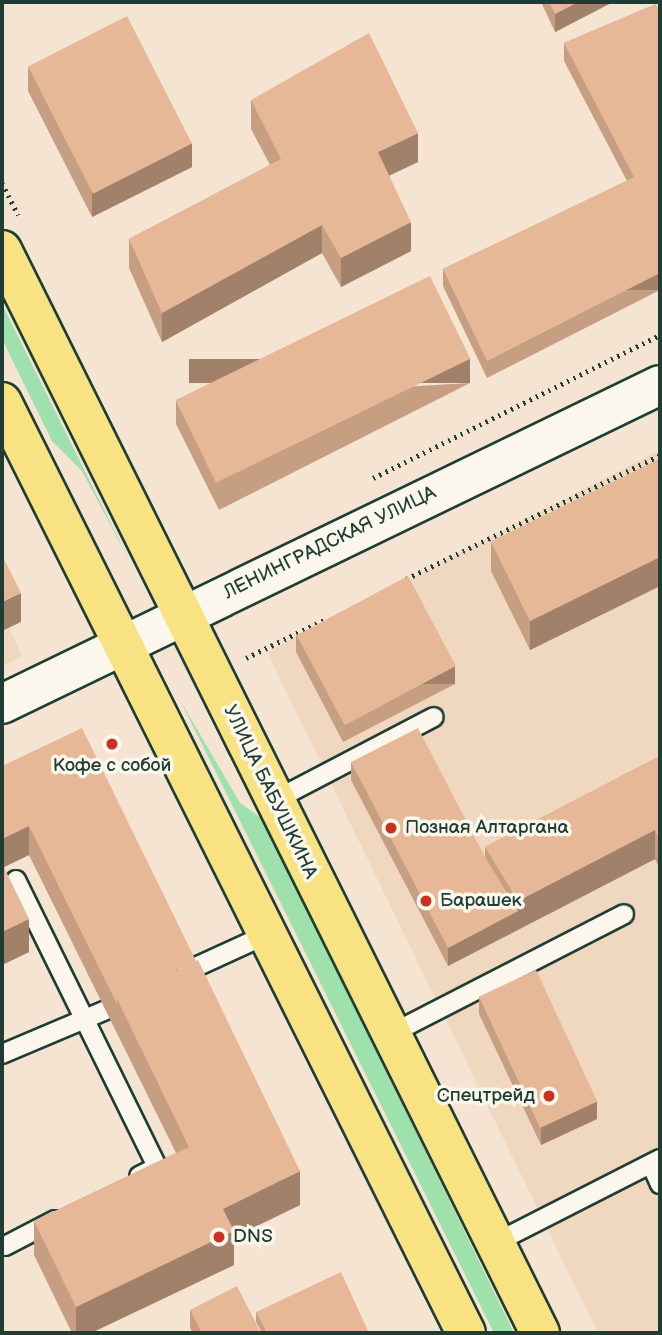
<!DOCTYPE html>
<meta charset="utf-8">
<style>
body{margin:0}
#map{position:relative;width:662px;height:1335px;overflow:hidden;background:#f5e4d2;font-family:"Balsamiq Sans",sans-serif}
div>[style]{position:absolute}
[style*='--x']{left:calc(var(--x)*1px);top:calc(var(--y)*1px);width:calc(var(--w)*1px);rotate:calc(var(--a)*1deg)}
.built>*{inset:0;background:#f0d7c0}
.green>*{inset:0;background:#9ee1ac}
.path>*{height:4.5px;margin-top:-2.25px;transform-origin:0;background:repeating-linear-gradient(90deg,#1f3d34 0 2px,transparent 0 7px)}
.roads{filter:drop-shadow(2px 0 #1f3d34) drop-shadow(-2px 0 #1f3d34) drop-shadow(0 2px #1f3d34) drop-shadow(0 -2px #1f3d34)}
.lane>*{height:18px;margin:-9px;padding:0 9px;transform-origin:9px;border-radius:9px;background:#fbf7ec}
.secondary>*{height:38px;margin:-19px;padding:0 19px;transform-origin:19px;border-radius:19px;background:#fbf7ec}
.primary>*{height:38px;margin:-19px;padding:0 19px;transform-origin:19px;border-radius:19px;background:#f8e281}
.wall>*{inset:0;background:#c69e82}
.shaded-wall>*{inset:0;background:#a1816a;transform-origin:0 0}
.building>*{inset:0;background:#e6b897;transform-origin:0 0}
.dots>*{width:19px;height:19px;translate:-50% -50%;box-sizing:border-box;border:4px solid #fbf7ec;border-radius:50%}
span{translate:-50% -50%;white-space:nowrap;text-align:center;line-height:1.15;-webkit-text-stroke:7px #fbf7ec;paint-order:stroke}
.street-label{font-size:19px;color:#1f3d34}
.poi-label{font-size:19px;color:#1f3d34}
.left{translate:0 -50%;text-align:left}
.right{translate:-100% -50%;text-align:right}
.frame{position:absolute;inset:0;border:4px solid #1f3d34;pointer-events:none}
</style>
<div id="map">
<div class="built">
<i style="clip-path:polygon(660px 450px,660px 1333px,598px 1333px,267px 652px)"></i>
<i style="clip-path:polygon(2px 611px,22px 656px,2px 666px)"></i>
</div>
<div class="green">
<i style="clip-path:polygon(2px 304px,131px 564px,82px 471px,52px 441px,2px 339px)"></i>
<i style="clip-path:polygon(180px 700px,240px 803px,264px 820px,514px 1333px,494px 1333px)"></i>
</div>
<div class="path">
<i style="--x:2;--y:183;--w:36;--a:63"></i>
<i style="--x:373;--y:478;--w:321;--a:-26.5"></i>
<i style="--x:406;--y:579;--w:283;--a:-26"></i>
<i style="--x:246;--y:658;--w:89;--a:-26"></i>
</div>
<div class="roads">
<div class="lane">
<i style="--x:275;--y:800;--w:179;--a:-27.6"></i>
<i style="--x:16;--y:880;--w:320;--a:63.8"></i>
<i style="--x:157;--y:1167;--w:20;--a:153"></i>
<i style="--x:187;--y:971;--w:89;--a:-24.6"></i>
<i style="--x:391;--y:1034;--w:262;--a:-27.2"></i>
<i style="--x:2;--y:1054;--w:113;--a:-22.9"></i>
<i style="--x:651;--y:1164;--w:22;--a:66"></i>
<i style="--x:495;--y:1243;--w:185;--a:-27"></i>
<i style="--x:5;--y:1246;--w:56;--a:-27.5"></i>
</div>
<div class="secondary">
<i style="--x:2;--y:704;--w:731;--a:-25.86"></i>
</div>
<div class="primary">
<i style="--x:2;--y:250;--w:1209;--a:63.58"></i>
<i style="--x:2;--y:402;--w:1040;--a:63.51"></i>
</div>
</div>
<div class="wall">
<i style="clip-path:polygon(541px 2px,613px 2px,555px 32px)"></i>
<i style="clip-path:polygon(656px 4px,660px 290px,487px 378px,443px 286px,443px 269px,627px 181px,564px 61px,564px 43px)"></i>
<i style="clip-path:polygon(28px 67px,192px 167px,92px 217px,28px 91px)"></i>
<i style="clip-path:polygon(251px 100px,418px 162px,389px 175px,411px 251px,341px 287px,322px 253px,162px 342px,129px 268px,129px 239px,270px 165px,251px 129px)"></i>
<i style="clip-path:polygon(470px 383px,219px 510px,176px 424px,176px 400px)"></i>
<i style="clip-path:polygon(660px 459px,660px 586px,530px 650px,491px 571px,491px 542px)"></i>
<i style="clip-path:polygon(296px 634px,455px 684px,343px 742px,296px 652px)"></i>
<i style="clip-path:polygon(660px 756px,660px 870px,655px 859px,448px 966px,351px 780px,351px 762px,485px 857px,485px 847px)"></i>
<i style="clip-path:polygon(2px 766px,300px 1205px,234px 1237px,234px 1265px,91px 1333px,72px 1333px,34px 1255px,34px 1221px,176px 1153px,29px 855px,4px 867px,29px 952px,2px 965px)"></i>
<i style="clip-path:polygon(479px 996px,597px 1119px,541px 1145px,479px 1014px)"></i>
<i style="clip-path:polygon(190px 1310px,261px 1333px,193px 1333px,190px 1328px)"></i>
<i style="clip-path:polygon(256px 1312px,369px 1333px,262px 1333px,256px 1322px)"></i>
</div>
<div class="shaded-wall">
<i style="clip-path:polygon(578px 2px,613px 2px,555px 32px,555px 14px)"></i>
<i style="clip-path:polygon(418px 133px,418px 162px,378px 181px,378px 152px)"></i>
<i style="clip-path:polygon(192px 143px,192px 167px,92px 217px,92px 193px)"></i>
<i style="clip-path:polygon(411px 222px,411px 251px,341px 287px,341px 258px)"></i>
<i style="clip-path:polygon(322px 225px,322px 253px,162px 342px,162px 313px)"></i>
<i style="left:660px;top:273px;width:17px;height:194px;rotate:90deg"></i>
<i style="left:470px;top:359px;width:24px;height:281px;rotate:90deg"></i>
<i style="clip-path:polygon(660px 557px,660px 586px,530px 650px,530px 621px)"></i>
<i style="clip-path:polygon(21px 593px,21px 622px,2px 631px,2px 602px)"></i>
<i style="left:455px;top:666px;width:18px;height:126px;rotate:90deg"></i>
<i style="clip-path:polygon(29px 826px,29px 855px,2px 868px,2px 839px)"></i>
<i style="clip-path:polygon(655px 830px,655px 859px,448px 966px,448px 948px,518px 911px,518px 901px)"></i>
<i style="clip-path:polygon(29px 919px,29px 952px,2px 965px,2px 932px)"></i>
<i style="clip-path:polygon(597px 1101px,597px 1119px,541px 1145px,541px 1127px)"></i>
<i style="clip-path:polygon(300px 1171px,300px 1205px,234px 1237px,234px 1265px,91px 1333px,76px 1333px,76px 1307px,223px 1209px)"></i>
</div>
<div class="building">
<i style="clip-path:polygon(549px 2px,578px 2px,555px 14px)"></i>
<i style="clip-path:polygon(656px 4px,660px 13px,660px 273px,487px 361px,443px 269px,634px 177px,564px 43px)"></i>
<i style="left:127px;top:16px;width:143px;height:111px;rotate:63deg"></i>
<i style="clip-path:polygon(369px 33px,418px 133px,378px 152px,411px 222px,341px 258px,322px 225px,162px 313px,129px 239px,281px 159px,251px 100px)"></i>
<i style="left:430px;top:276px;width:92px;height:283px;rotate:64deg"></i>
<i style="clip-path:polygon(660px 459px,660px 557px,530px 621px,491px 542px)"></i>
<i style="clip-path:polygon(2px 555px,21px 593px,2px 602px)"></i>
<i style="left:408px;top:576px;width:102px;height:126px;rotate:62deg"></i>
<i style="clip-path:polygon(82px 728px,196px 961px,117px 999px,117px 1004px,29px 826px,2px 839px,2px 766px)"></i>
<i style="clip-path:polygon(418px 728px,485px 857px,518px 911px,448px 948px,351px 762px)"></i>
<i style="clip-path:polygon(660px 756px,660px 841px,655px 830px,518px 901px,485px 847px)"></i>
<i style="clip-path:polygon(2px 863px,29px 919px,2px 932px)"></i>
<i style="clip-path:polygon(198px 960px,300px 1171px,223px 1209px,234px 1231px,76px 1307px,34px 1221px,189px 1147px,117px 999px)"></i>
<i style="left:536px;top:970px;width:145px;height:63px;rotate:65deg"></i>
<i style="clip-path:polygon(341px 1272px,369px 1333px,267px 1333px,256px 1312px)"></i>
<i style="clip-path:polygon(237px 1286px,261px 1333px,202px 1333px,190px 1310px)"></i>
</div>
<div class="dots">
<i style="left:112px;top:744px;background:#c8321e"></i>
<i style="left:391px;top:828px;background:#c8321e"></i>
<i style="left:426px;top:901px;background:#c8321e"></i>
<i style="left:549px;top:1096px;background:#c8321e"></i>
<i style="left:219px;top:1237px;background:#c8321e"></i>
</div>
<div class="street-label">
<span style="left:330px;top:543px;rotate:-26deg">ЛЕНИНГРАДСКАЯ УЛИЦА</span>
<span style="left:270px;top:792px;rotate:64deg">УЛИЦА БАБУШКИНА</span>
</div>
<div class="poi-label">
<span style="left:112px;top:766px">Кофе с собой</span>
<span class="left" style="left:405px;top:828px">Позная Алтаргана</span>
<span class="left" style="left:440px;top:901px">Барашек</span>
<span class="right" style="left:535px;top:1096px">Спецтрейд</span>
<span class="left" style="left:233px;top:1237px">DNS</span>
</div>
<div class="frame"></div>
</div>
